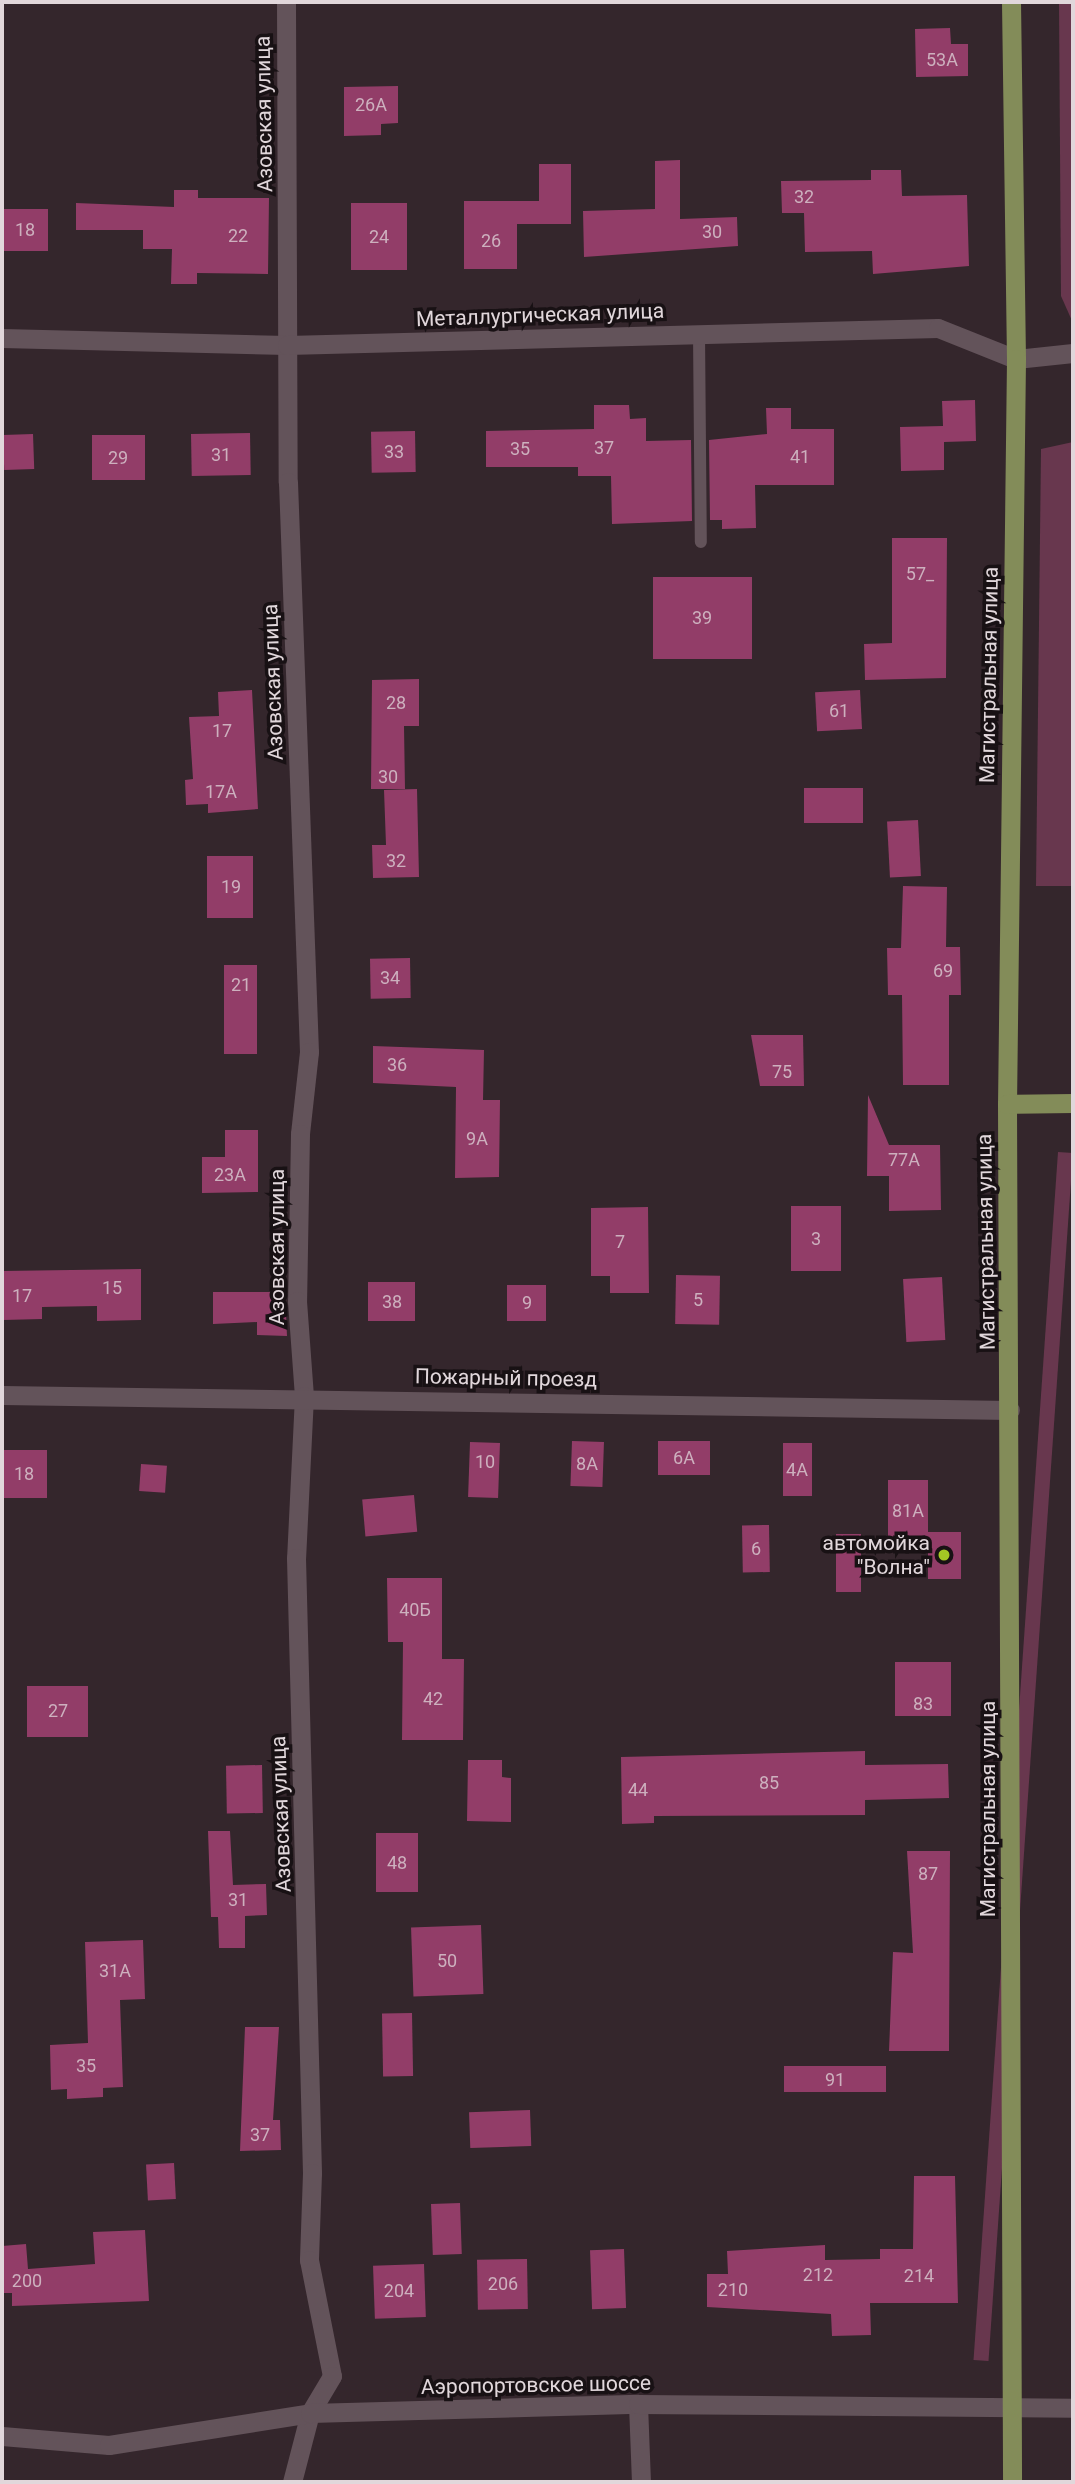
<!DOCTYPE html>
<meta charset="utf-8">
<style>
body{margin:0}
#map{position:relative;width:1075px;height:2484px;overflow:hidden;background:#34262c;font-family:Roboto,sans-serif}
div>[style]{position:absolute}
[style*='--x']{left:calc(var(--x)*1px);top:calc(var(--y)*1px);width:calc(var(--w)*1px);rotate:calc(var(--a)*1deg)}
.green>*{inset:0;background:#68374e;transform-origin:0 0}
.building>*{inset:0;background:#923d68;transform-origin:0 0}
.service>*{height:12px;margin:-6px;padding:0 6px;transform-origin:6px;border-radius:6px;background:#63535a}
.minor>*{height:19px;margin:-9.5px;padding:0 9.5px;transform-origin:9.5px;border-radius:9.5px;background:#63535a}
.tertiary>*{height:19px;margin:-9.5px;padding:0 9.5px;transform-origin:9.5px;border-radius:9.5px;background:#63535a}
.primary>*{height:19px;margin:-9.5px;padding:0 9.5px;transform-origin:9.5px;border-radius:9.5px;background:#838c59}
.dots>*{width:19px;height:19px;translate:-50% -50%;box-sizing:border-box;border:4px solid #181114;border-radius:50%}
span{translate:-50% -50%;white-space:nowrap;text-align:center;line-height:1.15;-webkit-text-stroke:7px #181114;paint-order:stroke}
.number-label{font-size:18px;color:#cdb0be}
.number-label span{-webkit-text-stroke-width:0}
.street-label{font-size:21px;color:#e1d7db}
.poi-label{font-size:21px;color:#e1d7db}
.right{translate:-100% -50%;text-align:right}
.frame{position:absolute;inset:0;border:4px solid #e1d7db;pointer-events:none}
</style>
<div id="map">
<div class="green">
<i style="clip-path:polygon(1059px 2px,1073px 2px,1073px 323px,1061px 296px)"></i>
<i style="clip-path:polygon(1073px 442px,1073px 886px,1036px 886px,1041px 449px)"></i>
<i style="left:1058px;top:1152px;width:15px;height:1211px;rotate:4deg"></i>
</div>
<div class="building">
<i style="clip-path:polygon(950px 28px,951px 44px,968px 44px,968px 76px,916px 77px,915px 29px)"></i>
<i style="clip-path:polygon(398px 86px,398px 123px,381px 124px,381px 135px,344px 136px,344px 87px)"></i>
<i style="clip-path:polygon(680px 160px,680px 219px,737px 217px,738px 246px,584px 257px,583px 211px,655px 209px,655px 161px)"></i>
<i style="clip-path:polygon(539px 164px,571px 164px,571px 224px,517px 224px,517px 269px,464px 269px,464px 201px,539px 201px)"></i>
<i style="clip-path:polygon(871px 170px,901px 170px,902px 196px,967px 195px,969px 266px,873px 274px,872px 251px,805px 252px,804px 213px,782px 213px,781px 181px,871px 180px)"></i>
<i style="clip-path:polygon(174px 190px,198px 190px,198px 198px,269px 198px,268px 274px,197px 273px,197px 284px,171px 284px,172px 249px,143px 249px,143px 230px,76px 230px,76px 203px,174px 207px)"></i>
<i style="left:407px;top:203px;width:67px;height:56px;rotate:90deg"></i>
<i style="left:2px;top:209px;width:46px;height:42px"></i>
<i style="clip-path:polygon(975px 400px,976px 441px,944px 442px,944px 470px,901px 471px,900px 427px,943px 426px,942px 401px)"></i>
<i style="clip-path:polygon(594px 405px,629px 405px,630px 419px,646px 418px,646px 441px,691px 440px,692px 521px,612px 524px,611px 476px,578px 476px,578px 467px,486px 467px,486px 431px,594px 429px)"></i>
<i style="clip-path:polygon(766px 408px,791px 408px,791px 429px,834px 429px,834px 485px,755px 485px,756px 528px,722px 529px,722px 520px,710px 520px,709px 440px,767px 434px)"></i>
<i style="left:415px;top:431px;width:41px;height:44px;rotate:89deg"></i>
<i style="left:250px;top:433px;width:42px;height:59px;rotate:89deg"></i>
<i style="left:33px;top:434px;width:35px;height:30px;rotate:88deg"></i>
<i style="left:145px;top:435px;width:45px;height:53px;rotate:90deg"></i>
<i style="clip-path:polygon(892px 538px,947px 538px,946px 678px,865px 680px,864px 644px,892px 643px)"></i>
<i style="left:653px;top:577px;width:99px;height:82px"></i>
<i style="clip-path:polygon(419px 679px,419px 726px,404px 726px,405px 789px,371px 789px,372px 680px)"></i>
<i style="clip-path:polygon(252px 690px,258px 809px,208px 813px,208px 804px,186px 805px,185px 780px,193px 779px,189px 717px,219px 716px,218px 692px)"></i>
<i style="left:860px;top:690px;width:39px;height:45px;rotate:87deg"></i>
<i style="left:863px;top:788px;width:35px;height:59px;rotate:90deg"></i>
<i style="clip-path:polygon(417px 789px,419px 877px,373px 878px,372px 845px,386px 845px,384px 790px)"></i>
<i style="left:918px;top:820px;width:56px;height:31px;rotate:87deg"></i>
<i style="left:207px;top:856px;width:46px;height:62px"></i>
<i style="clip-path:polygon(903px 886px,947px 887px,946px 947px,960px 947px,961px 995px,949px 995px,949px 1085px,903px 1085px,902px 995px,888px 995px,887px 948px,901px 948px)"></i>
<i style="left:410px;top:958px;width:40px;height:40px;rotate:89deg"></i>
<i style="left:224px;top:965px;width:33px;height:89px"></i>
<i style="clip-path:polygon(751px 1035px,803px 1035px,804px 1086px,760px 1086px)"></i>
<i style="clip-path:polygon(373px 1046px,484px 1050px,483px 1100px,500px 1100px,499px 1177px,455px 1178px,456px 1087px,373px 1083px)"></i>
<i style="clip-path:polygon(868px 1095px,889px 1145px,940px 1145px,941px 1210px,889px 1211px,889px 1176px,867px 1176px)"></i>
<i style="clip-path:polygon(225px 1130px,258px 1130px,258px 1192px,202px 1193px,202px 1157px,225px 1157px)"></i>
<i style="left:841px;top:1206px;width:65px;height:50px;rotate:90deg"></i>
<i style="clip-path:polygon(648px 1207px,649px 1293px,610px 1293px,610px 1276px,591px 1276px,591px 1208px)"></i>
<i style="clip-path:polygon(141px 1269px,141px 1320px,97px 1321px,97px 1306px,42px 1307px,42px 1319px,3px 1320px,2px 1271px)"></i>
<i style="left:676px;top:1275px;width:44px;height:49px;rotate:1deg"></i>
<i style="left:942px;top:1277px;width:63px;height:39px;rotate:87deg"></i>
<i style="left:368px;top:1282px;width:47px;height:39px"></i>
<i style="left:546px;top:1285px;width:36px;height:39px;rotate:90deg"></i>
<i style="clip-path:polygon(213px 1292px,285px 1292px,287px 1336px,257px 1335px,257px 1322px,213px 1324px)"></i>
<i style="left:572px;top:1441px;width:32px;height:45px;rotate:2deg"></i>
<i style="left:658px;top:1441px;width:52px;height:34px"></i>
<i style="left:470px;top:1442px;width:30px;height:55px;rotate:2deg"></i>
<i style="left:783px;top:1443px;width:29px;height:53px"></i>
<i style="left:2px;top:1450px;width:45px;height:48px"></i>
<i style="left:141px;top:1464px;width:26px;height:27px;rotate:4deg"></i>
<i style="left:888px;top:1480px;width:40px;height:62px"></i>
<i style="left:414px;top:1495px;width:37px;height:52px;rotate:85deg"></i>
<i style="left:769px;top:1525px;width:47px;height:27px;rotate:89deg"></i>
<i style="left:928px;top:1532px;width:33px;height:47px"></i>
<i style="left:836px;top:1534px;width:25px;height:58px"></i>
<i style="clip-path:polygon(387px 1578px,442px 1578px,442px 1659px,464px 1659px,463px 1740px,402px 1740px,403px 1642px,388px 1642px)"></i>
<i style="left:895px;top:1662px;width:56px;height:54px"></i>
<i style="left:27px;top:1686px;width:61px;height:51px"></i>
<i style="clip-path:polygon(865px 1751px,865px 1765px,948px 1764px,949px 1798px,865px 1800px,865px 1815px,654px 1816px,654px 1823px,622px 1824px,621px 1757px)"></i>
<i style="clip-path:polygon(468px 1760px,502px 1760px,502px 1777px,511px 1778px,511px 1822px,467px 1821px)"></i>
<i style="left:262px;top:1765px;width:48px;height:36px;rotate:89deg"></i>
<i style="clip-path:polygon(208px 1831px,230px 1831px,233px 1885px,266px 1884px,267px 1915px,245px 1916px,245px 1948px,219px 1948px,218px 1917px,211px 1917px)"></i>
<i style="left:376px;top:1833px;width:42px;height:59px"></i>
<i style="clip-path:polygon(907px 1851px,950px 1851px,949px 2051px,889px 2051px,893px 1952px,913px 1953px)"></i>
<i style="left:481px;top:1925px;width:69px;height:70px;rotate:88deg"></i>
<i style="clip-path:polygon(143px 1940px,145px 1999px,120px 2000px,123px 2087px,103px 2088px,103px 2097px,67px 2099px,67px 2089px,51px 2090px,50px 2045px,88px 2043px,85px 1942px)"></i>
<i style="left:412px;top:2013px;width:63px;height:30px;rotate:89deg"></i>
<i style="clip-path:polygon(245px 2027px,279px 2027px,273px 2120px,280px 2120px,281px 2150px,240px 2151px)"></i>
<i style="left:886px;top:2066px;width:26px;height:102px;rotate:90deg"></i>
<i style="left:530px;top:2110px;width:36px;height:61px;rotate:88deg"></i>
<i style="left:174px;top:2163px;width:36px;height:28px;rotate:87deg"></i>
<i style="clip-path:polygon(914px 2176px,955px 2176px,958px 2303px,870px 2303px,871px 2335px,832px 2336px,831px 2314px,707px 2307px,707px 2274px,728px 2274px,727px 2251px,825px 2245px,825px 2260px,880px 2259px,880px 2249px,913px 2249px)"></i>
<i style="left:460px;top:2203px;width:51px;height:29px;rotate:88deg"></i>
<i style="clip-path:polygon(145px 2230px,149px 2301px,12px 2306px,12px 2293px,2px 2293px,2px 2246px,26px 2244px,28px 2269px,95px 2264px,93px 2232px)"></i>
<i style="left:624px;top:2249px;width:59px;height:34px;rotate:88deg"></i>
<i style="left:527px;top:2259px;width:50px;height:50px;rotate:89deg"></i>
<i style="left:424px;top:2264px;width:53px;height:51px;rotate:88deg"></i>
</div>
<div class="service">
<i style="--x:699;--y:333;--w:209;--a:89.5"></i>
</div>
<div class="minor">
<i style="--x:286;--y:2;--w:480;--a:89.8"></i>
<i style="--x:288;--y:482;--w:570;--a:87.89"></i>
<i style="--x:309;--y:1052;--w:82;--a:96.3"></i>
<i style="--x:300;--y:1134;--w:167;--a:91"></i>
<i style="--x:297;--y:1301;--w:95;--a:85.8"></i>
<i style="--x:304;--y:1396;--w:162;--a:92.8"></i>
<i style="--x:296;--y:1558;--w:615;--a:88.51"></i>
<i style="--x:312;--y:2173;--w:87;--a:92"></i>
<i style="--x:309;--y:2260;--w:118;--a:78.8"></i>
<i style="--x:332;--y:2376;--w:43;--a:120.7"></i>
<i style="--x:310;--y:2413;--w:71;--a:104.6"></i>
<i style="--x:2;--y:338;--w:285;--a:1.4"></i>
<i style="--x:287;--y:345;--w:651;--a:-1.5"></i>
<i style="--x:938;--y:328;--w:84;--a:21.7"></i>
<i style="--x:2;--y:1395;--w:1008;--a:0.85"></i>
<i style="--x:638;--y:2404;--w:78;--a:87.8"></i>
<i style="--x:2;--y:2436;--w:107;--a:4.8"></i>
<i style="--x:109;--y:2445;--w:204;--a:-9"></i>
<i style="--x:310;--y:2413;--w:328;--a:-1.6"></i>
<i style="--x:638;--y:2404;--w:435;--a:0.5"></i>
</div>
<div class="tertiary">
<i style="--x:1016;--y:359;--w:57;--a:-6"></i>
</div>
<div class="primary">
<i style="--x:1011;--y:2;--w:357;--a:89.2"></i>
<i style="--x:1016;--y:359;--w:745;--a:90.69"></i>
<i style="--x:1007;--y:1104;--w:1378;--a:89.79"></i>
<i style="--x:1007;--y:1104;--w:66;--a:-0.9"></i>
</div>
<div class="dots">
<i style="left:944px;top:1555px;background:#a4c824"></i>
</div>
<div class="number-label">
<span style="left:942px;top:60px">53А</span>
<span style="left:371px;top:105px">26А</span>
<span style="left:804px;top:197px">32</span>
<span style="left:25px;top:230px">18</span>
<span style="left:712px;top:232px">30</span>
<span style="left:238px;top:236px">22</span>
<span style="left:379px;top:237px">24</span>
<span style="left:491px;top:241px">26</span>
<span style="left:604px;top:448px">37</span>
<span style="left:520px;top:449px">35</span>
<span style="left:394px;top:452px">33</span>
<span style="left:221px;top:455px">31</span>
<span style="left:800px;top:457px">41</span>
<span style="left:118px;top:458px">29</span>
<span style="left:920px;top:574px">57_</span>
<span style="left:702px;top:618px">39</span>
<span style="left:396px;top:703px">28</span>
<span style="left:839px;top:711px">61</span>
<span style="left:222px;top:731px">17</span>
<span style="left:388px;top:777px">30</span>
<span style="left:221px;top:792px">17А</span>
<span style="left:396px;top:861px">32</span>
<span style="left:231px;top:887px">19</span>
<span style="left:943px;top:971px">69</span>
<span style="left:390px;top:978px">34</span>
<span style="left:241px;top:985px">21</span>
<span style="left:397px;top:1065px">36</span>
<span style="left:782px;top:1072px">75</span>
<span style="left:477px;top:1139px">9А</span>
<span style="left:904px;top:1160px">77А</span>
<span style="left:230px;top:1175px">23А</span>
<span style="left:816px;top:1239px">3</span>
<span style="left:620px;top:1242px">7</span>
<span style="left:112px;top:1288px">15</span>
<span style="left:22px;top:1296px">17</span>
<span style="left:698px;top:1300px">5</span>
<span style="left:392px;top:1302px">38</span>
<span style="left:527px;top:1303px">9</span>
<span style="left:684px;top:1458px">6А</span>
<span style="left:485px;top:1462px">10</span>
<span style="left:587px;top:1464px">8А</span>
<span style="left:797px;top:1470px">4А</span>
<span style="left:24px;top:1474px">18</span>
<span style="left:908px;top:1511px">81А</span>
<span style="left:756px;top:1549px">6</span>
<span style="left:415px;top:1610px">40Б</span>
<span style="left:433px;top:1699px">42</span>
<span style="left:923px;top:1704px">83</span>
<span style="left:58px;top:1711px">27</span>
<span style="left:769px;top:1783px">85</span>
<span style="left:638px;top:1790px">44</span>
<span style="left:397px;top:1863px">48</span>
<span style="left:928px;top:1874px">87</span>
<span style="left:238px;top:1900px">31</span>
<span style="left:447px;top:1961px">50</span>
<span style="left:115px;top:1971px">31А</span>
<span style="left:86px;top:2066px">35</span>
<span style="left:835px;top:2080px">91</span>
<span style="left:260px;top:2135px">37</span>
<span style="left:818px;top:2275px">212</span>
<span style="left:919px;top:2276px">214</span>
<span style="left:27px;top:2281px">200</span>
<span style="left:503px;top:2284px">206</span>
<span style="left:733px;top:2290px">210</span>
<span style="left:399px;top:2291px">204</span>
</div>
<div class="street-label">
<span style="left:264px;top:114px;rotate:-91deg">Азовская улица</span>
<span style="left:540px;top:315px;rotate:-2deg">Металлургическая улица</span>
<span style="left:989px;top:675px;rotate:-89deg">Магистральная улица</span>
<span style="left:273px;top:682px;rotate:-92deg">Азовская улица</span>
<span style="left:986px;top:1242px;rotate:-91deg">Магистральная улица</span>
<span style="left:277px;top:1247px;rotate:-90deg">Азовская улица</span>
<span style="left:506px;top:1378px;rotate:1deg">Пожарный проезд</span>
<span style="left:988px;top:1809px;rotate:-90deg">Магистральная улица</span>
<span style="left:281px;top:1814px;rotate:-92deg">Азовская улица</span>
<span style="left:536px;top:2385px;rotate:-1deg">Аэропортовское шоссе</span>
</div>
<div class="poi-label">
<span class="right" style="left:930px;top:1555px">автомойка<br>"Волна"</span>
</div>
<div class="frame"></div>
</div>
